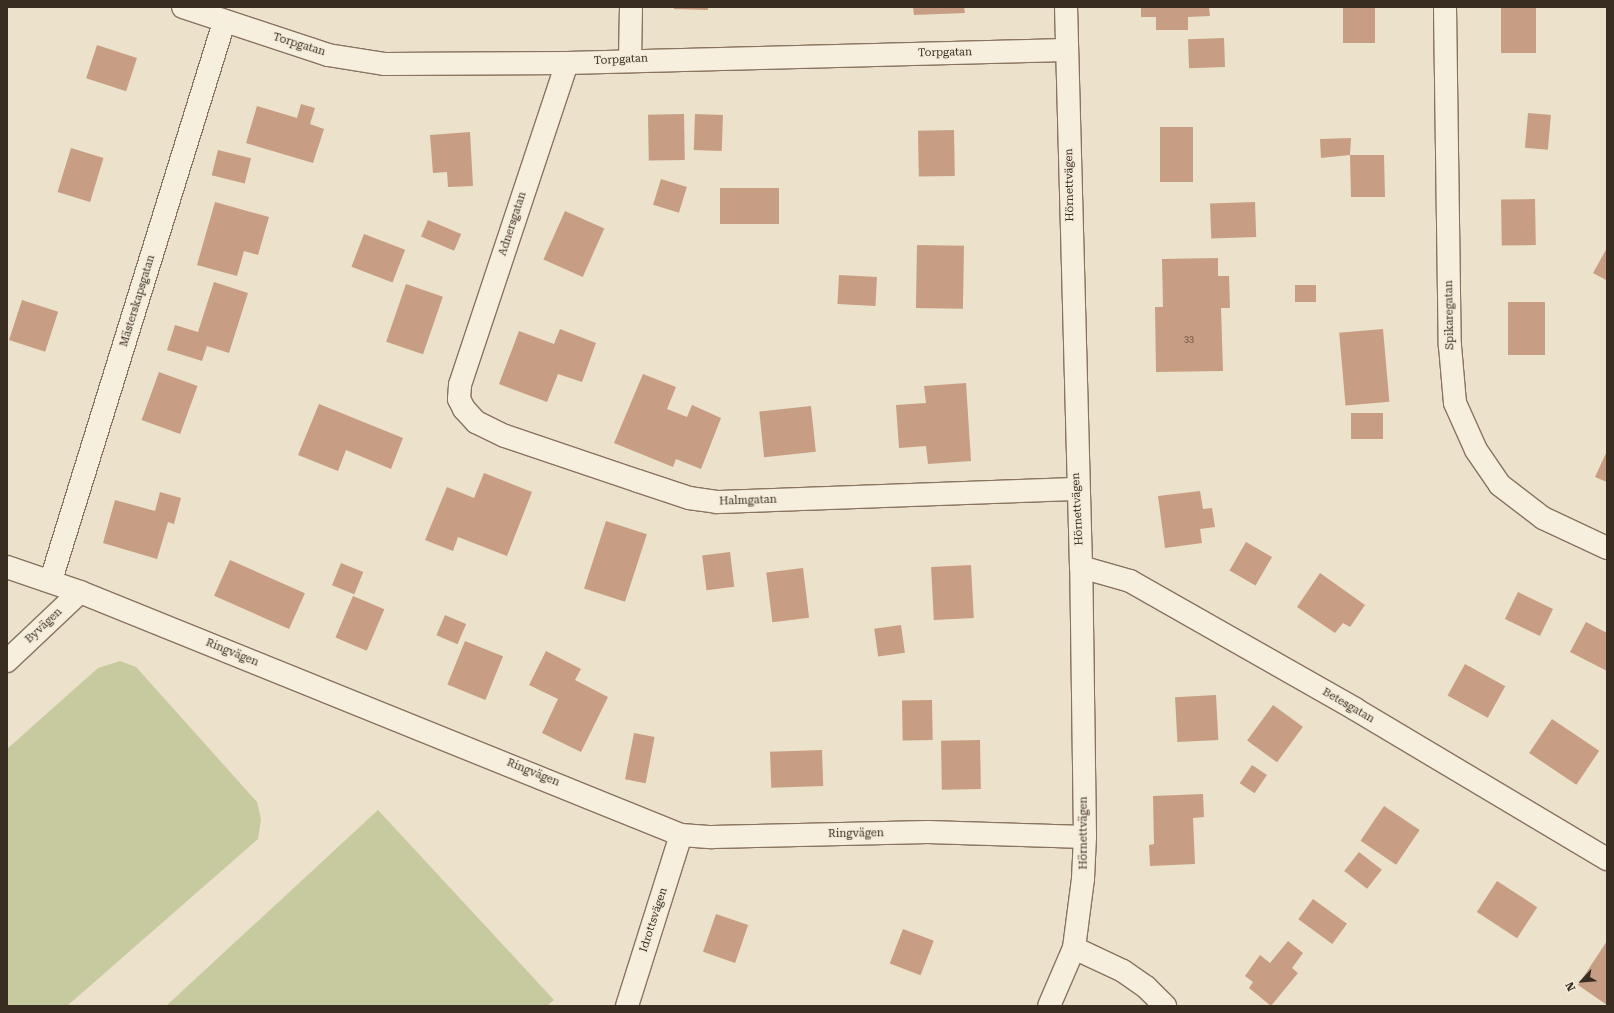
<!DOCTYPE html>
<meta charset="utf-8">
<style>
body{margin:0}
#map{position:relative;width:1614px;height:1013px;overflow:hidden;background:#ece1ca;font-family:"Roboto Serif",serif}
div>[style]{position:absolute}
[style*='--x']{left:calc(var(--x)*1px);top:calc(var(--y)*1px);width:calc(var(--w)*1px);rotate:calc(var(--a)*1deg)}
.green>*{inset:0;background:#c6ca9e}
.building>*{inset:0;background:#c79e83;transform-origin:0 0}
.roads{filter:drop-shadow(1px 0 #88745f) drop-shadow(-1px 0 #88745f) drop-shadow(0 1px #88745f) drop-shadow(0 -1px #88745f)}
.street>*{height:22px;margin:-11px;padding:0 11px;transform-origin:11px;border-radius:11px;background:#f7efdd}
.secondary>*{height:22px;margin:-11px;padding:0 11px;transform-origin:11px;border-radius:11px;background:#f7efdd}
span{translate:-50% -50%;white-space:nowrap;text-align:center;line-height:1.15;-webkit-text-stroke:3px #f4ecd9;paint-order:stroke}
.number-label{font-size:9px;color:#5c493a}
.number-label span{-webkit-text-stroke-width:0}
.street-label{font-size:11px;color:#392d22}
.frame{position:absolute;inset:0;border:8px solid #392d22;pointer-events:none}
.north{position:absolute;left:1562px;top:961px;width:40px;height:40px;-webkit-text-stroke:3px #f4ecd9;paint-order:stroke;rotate:244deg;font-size:11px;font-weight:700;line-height:16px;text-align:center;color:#392d22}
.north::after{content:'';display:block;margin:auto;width:14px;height:18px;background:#392d22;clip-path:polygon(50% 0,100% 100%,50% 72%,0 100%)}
</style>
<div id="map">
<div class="green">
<i style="clip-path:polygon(120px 661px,136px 667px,257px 802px,261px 819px,258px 839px,67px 1006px,7px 1006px,7px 749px,98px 668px)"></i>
<i style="clip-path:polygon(378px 810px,554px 1000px,547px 1006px,166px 1006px)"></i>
</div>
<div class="building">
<i style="clip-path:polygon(674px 7px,708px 7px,708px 10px,674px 9px)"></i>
<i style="clip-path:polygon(913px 7px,964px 7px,965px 13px,914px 15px)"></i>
<i style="clip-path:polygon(1141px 7px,1209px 7px,1210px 16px,1188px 17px,1188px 30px,1156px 30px,1156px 17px,1141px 17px)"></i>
<i style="left:1343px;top:7px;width:32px;height:36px"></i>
<i style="left:1501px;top:7px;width:35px;height:46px"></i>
<i style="left:1224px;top:38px;width:29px;height:36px;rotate:88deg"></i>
<i style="left:97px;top:45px;width:42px;height:35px;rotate:18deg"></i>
<i style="clip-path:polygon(301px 104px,315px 108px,310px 124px,324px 129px,313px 163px,246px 143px,257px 106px,297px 118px)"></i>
<i style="left:1528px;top:113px;width:23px;height:35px;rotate:5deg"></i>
<i style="left:684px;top:114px;width:46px;height:36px;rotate:89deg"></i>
<i style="left:695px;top:114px;width:28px;height:36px;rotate:2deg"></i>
<i style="left:1193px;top:127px;width:55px;height:33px;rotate:90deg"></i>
<i style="left:954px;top:130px;width:46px;height:36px;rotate:89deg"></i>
<i style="clip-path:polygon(470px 132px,473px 186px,448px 187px,447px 172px,433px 173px,430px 135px)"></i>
<i style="clip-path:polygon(1351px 138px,1350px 155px,1384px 155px,1385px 197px,1351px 197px,1350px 155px,1321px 158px,1320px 139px)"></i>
<i style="left:71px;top:148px;width:34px;height:46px;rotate:17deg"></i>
<i style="left:218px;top:150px;width:34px;height:26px;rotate:14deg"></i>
<i style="left:661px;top:179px;width:27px;height:27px;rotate:17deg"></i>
<i style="left:779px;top:188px;width:36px;height:59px;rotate:90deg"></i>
<i style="left:1535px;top:199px;width:46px;height:34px;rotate:89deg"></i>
<i style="clip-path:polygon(215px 202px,269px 217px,258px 255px,244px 251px,237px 276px,197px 265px)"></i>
<i style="left:1255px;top:202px;width:35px;height:45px;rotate:88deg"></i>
<i style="left:565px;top:211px;width:43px;height:53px;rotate:24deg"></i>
<i style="left:428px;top:220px;width:36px;height:18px;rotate:23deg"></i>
<i style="left:364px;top:234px;width:44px;height:35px;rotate:21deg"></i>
<i style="left:917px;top:245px;width:47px;height:63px;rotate:1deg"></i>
<i style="clip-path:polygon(1607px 248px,1607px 278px,1606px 280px,1593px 273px)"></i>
<i style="clip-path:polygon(1218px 258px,1218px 276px,1229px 276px,1230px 308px,1221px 308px,1223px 371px,1156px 372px,1155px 307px,1163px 307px,1162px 259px)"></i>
<i style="left:839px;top:275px;width:38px;height:29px;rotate:3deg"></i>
<i style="clip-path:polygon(214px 282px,248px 293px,229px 353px,207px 346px,202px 361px,167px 350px,175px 325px,198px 332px)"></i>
<i style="left:406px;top:284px;width:39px;height:61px;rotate:19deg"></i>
<i style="left:1295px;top:285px;width:21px;height:17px"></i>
<i style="left:22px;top:300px;width:38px;height:42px;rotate:18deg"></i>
<i style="left:1508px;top:302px;width:37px;height:53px"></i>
<i style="clip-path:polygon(560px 329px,596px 343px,582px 382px,558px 374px,547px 402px,499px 384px,519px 331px,554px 344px)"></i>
<i style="left:1383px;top:329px;width:73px;height:44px;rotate:85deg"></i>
<i style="left:159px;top:372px;width:41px;height:51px;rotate:20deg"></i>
<i style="clip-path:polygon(643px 374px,676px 387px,667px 409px,687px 417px,692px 405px,721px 418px,701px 469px,676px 459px,673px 467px,614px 443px)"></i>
<i style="clip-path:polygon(966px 383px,971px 461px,928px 464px,926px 446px,899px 448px,896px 405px,926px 403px,924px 386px)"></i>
<i style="clip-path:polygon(319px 404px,403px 438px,391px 469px,346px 450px,338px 471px,298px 455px)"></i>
<i style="left:811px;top:406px;width:46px;height:52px;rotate:84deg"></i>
<i style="left:1351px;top:413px;width:32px;height:26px"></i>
<i style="clip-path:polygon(1607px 451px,1607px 482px,1595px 477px)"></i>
<i style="clip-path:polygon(484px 473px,532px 492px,507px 556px,458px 537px,453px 551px,425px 540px,447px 487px,474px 498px)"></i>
<i style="clip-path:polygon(1200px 491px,1203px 509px,1212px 508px,1215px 527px,1200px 529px,1202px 543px,1165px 548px,1158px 496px)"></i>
<i style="clip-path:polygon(160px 492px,181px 498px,174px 524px,168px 522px,157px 559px,103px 543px,115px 500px,155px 511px)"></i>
<i style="left:606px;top:521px;width:43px;height:71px;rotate:18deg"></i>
<i style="left:1246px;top:542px;width:30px;height:33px;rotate:30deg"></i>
<i style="left:730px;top:552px;width:35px;height:28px;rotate:83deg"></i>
<i style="left:230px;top:560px;width:82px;height:39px;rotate:24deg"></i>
<i style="left:341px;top:563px;width:24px;height:24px;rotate:22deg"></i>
<i style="left:971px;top:565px;width:53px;height:40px;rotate:87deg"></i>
<i style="left:803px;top:568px;width:50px;height:37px;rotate:83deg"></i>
<i style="clip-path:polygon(1320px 573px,1365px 605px,1350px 627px,1343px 623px,1335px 633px,1297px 607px)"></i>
<i style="left:1518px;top:592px;width:39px;height:30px;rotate:26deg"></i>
<i style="left:353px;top:596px;width:34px;height:45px;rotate:23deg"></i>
<i style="left:445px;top:615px;width:23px;height:22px;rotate:23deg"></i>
<i style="clip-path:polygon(1586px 622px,1607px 633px,1607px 671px,1570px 652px)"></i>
<i style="left:901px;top:625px;width:28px;height:27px;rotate:82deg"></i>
<i style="left:465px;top:641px;width:41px;height:47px;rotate:22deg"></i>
<i style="clip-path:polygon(546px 651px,581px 669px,575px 680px,608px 697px,581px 752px,542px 733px,558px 699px,529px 685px)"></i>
<i style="left:1465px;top:664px;width:46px;height:36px;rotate:29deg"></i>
<i style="left:1216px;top:695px;width:45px;height:41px;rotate:87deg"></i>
<i style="left:932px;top:700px;width:40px;height:30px;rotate:89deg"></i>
<i style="left:1273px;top:705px;width:37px;height:44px;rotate:36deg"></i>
<i style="left:1552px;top:719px;width:57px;height:41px;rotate:34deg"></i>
<i style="left:634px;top:733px;width:21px;height:47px;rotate:11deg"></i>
<i style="left:980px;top:740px;width:49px;height:39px;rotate:89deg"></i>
<i style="left:822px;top:750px;width:36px;height:52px;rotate:88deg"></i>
<i style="left:1252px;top:765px;width:18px;height:22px;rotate:34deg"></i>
<i style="clip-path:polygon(1203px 794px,1204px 817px,1193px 818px,1195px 864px,1150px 866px,1149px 845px,1154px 844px,1153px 796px)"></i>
<i style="left:1384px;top:806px;width:43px;height:42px;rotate:34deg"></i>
<i style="left:1359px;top:852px;width:29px;height:24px;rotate:38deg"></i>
<i style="left:1497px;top:881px;width:48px;height:37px;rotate:33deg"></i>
<i style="left:1313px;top:899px;width:42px;height:25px;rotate:36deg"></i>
<i style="left:716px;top:914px;width:34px;height:40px;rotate:19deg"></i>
<i style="left:903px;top:929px;width:33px;height:37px;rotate:21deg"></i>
<i style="clip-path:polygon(1288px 941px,1303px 953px,1292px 968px,1298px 973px,1271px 1006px,1249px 988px,1253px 982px,1245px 976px,1260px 955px,1270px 963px)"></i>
<i style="clip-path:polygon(1607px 941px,1607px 1005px,1578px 985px)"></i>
</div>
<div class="roads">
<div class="street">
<i style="--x:183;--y:7;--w:153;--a:18.3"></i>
<i style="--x:328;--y:55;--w:58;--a:9"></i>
<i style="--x:385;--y:64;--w:182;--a:-0.3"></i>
<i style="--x:567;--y:63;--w:500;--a:-1.49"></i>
<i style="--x:1445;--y:7;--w:339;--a:89.2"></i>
<i style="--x:1450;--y:346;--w:57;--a:85"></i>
<i style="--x:1455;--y:403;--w:51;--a:65.9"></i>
<i style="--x:1476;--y:450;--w:42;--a:55.6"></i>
<i style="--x:1500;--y:485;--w:54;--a:37.5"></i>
<i style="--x:1543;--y:518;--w:71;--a:25.1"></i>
<i style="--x:630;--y:59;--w:52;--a:-88.9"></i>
<i style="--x:567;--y:63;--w:339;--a:108.4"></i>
<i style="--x:460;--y:385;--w:14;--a:94"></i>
<i style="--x:459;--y:399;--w:11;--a:63"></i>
<i style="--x:464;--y:409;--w:18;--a:47"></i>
<i style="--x:476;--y:422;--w:32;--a:26"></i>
<i style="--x:505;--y:436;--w:140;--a:18.7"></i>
<i style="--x:638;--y:481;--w:54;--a:18.4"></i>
<i style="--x:689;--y:498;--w:28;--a:8"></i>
<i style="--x:717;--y:502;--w:360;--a:-2.1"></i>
<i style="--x:7;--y:567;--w:77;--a:18.9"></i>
<i style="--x:80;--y:592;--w:648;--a:22.01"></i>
<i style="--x:681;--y:835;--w:31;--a:4"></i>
<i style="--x:712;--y:837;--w:216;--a:-1.3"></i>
<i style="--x:928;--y:832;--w:157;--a:1.8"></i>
<i style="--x:1081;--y:567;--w:51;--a:15.9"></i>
<i style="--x:1130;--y:581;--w:259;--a:29.6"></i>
<i style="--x:1355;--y:709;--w:293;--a:30.8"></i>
<i style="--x:51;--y:580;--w:584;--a:-72.77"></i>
<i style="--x:7;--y:661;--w:100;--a:-43.4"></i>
<i style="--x:1074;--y:948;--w:54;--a:25.1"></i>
<i style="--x:1123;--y:971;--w:28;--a:35"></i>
<i style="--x:1146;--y:987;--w:27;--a:45"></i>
<i style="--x:627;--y:1006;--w:179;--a:-72.5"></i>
</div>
<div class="secondary">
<i style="--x:1049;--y:1006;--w:63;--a:-66.7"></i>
<i style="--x:1074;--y:948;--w:70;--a:-82.6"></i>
<i style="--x:1083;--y:879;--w:42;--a:-87.3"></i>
<i style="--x:1085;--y:837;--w:270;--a:-90.8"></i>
<i style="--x:1081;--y:567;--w:560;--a:-91.53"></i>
</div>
</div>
<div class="number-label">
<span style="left:1189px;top:339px">33</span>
</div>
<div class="street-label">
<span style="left:299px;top:45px;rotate:17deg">Torpgatan</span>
<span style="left:945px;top:53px;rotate:-1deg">Torpgatan</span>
<span style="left:621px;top:60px;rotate:-3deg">Torpgatan</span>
<span style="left:1070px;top:185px;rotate:-91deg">Hörnettvägen</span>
<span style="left:513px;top:224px;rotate:-72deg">Adnersgatan</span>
<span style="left:138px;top:301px;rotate:-73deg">Mästerskapsgatan</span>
<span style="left:1450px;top:315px;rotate:-91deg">Spikaregatan</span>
<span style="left:748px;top:501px;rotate:-2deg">Halmgatan</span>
<span style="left:1078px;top:509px;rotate:-93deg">Hörnettvägen</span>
<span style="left:44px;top:626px;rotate:-43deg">Byvägen</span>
<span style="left:232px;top:653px;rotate:22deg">Ringvägen</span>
<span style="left:1348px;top:706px;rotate:30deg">Betesgatan</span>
<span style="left:533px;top:773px;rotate:22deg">Ringvägen</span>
<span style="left:1084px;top:833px;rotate:-90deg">Hörnettvägen</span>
<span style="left:856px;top:834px;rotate:-1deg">Ringvägen</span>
<span style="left:654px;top:920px;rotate:-72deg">Idrottsvägen</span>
</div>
<div class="frame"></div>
<div class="north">N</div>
</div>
